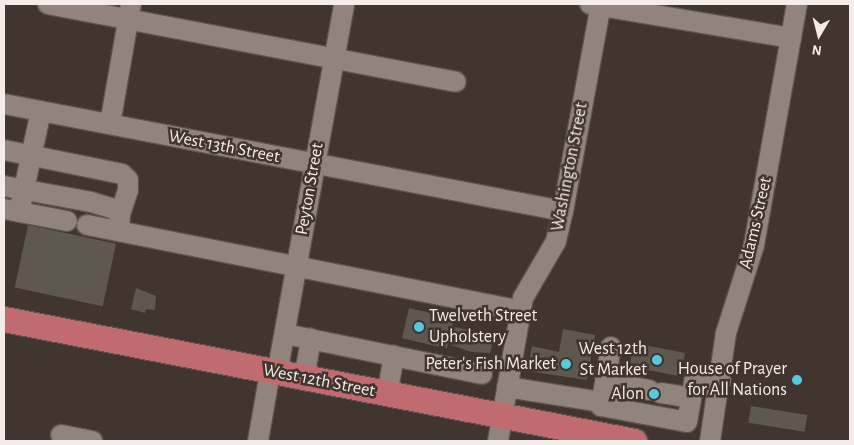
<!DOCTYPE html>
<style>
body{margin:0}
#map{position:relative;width:854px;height:445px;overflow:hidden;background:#40352f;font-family:"Alegreya Sans",sans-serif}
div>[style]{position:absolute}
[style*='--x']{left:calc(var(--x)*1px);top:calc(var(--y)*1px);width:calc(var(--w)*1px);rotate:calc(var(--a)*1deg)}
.building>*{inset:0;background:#5e584e;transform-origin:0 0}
.roads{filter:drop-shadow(1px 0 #5c534d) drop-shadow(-1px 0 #5c534d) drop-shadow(0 1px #5c534d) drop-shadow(0 -1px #5c534d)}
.minor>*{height:20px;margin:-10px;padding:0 10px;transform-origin:10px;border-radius:10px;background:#90847d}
.major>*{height:25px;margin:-12.5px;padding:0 12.5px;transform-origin:12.5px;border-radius:12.5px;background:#c16b70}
.dots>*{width:14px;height:14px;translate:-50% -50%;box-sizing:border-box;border:2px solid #40352f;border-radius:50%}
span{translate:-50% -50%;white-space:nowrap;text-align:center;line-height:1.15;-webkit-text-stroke:5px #40352f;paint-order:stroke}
.street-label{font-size:18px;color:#f3ece8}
.poi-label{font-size:18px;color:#f3ece8}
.left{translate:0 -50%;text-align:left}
.right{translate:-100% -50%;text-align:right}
.frame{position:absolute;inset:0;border:5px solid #f3ece8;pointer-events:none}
.north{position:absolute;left:794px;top:10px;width:50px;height:50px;-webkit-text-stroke:4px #40352f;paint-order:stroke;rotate:188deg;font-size:14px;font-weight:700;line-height:20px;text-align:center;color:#f3ece8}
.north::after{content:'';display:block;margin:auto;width:18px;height:22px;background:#f3ece8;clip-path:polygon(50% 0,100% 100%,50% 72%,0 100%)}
</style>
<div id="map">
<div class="building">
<i style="left:28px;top:225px;width:90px;height:64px;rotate:12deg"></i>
<i style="clip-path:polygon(136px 288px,156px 296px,155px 310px,146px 309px,145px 313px,131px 309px)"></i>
<i style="left:409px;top:308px;width:46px;height:31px;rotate:13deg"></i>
<i style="clip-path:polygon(454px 327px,495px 335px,490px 353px,471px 352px,451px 345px)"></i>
<i style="clip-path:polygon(563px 329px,595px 335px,587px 380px,527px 371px,532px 346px,559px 352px)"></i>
<i style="left:634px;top:343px;width:52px;height:24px;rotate:11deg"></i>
<i style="left:751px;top:406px;width:57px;height:17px;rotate:9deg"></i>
</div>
<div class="roads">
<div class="minor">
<i style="--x:48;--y:4;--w:415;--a:10.8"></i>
<i style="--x:590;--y:4;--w:204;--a:9.6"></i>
<i style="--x:4;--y:104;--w:569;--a:10.84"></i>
<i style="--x:110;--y:124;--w:122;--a:-80.1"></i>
<i style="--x:4;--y:150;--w:120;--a:11.5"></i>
<i style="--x:122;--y:174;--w:8;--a:45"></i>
<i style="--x:128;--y:180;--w:10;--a:90"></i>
<i style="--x:128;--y:190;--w:26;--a:108"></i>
<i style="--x:120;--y:215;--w:16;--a:94"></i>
<i style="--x:4;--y:186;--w:88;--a:10.4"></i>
<i style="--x:91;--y:202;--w:24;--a:17"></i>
<i style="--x:114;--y:209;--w:8;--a:45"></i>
<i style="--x:4;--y:209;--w:64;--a:10.8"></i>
<i style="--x:19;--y:212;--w:103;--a:-77.7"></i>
<i style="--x:87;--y:225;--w:441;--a:11.2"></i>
<i style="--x:285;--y:334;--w:201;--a:11.5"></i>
<i style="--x:611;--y:347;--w:60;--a:99.6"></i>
<i style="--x:601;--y:406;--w:87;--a:10.5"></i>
<i style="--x:687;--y:422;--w:46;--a:-79.9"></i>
<i style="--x:695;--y:377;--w:26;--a:9"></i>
<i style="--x:277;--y:374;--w:376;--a:-79.7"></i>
<i style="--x:304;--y:379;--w:41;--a:-80.1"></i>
<i style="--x:605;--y:382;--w:45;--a:10.3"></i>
<i style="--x:507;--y:387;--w:96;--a:9"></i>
<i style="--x:661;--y:393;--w:30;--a:9"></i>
<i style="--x:387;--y:395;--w:40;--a:-80"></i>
<i style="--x:61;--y:435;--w:32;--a:11"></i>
<i style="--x:258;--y:441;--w:70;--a:-80.1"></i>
<i style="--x:498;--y:441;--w:145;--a:-80.1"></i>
<i style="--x:523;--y:298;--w:66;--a:-59.9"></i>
<i style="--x:556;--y:241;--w:31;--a:-77"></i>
<i style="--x:563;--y:211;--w:210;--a:-79.6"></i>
<i style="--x:710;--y:441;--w:109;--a:-81.6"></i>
<i style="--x:726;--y:333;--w:92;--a:-72.3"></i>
<i style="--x:754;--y:245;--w:245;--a:-79.9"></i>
</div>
<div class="major">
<i style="--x:4;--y:319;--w:642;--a:10.96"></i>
</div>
</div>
<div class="dots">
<i style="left:419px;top:327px;background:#55cadf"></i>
<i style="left:657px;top:360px;background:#55cadf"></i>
<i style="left:566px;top:364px;background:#55cadf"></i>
<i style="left:797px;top:380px;background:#55cadf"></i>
<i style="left:654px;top:394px;background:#55cadf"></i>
</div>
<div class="street-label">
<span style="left:224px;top:147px;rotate:11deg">West 13th Street</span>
<span style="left:570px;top:167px;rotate:-79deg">Washington Street</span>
<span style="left:310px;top:189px;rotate:-80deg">Peyton Street</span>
<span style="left:756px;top:223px;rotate:-77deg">Adams Street</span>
<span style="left:319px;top:381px;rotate:11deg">West 12th Street</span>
</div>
<div class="poi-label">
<span class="left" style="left:429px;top:327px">Twelveth Street<br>Upholstery</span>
<span class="right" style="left:647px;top:360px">West 12th<br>St Market</span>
<span class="right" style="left:556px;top:364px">Peter's Fish Market</span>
<span class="right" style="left:787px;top:380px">House of Prayer<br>for All Nations</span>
<span class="right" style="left:644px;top:394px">Alon</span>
</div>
<div class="frame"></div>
<div class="north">N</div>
</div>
